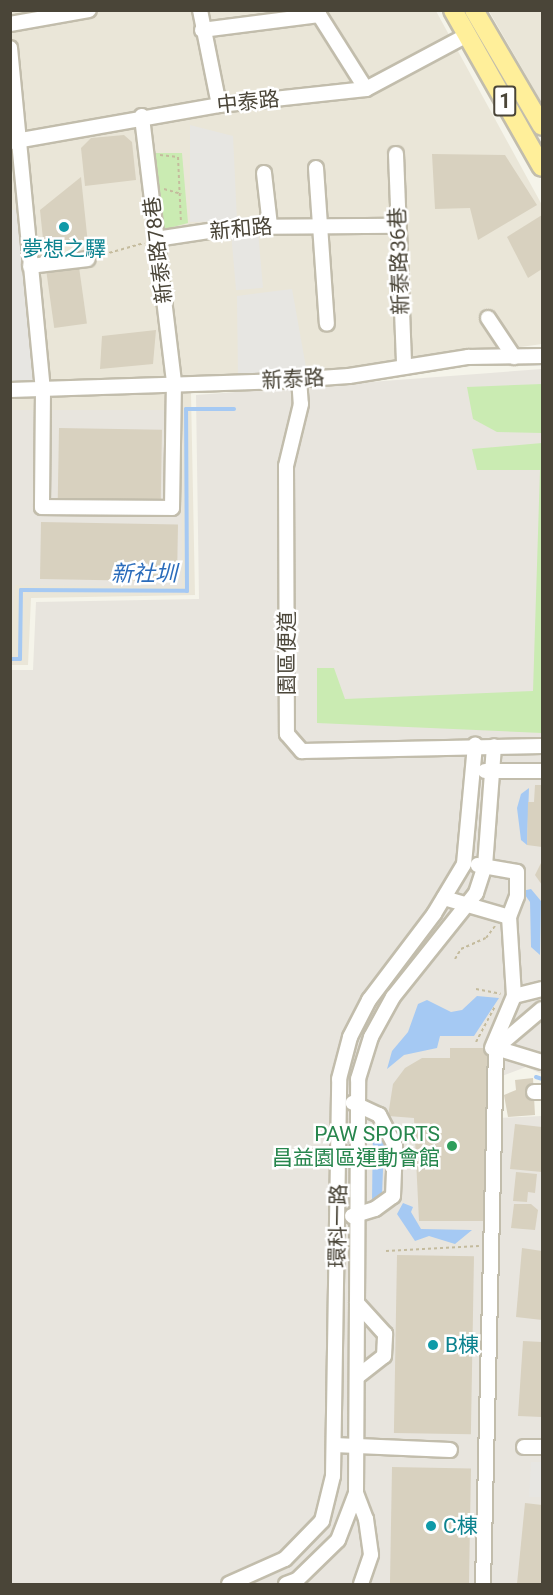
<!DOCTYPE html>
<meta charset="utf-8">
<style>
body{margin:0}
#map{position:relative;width:553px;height:1595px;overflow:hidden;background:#f5f4ea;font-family:Roboto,"Noto Sans TC",sans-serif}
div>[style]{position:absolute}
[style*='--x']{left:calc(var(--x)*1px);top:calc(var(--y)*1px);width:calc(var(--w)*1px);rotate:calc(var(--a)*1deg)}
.residential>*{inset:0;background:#eae6d8}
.industrial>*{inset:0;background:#e8e5de}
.green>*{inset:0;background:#caebb2}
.parking>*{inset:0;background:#e7e6e2;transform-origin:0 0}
.water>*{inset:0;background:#a5c9f3}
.stream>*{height:4px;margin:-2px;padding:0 2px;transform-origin:2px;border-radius:2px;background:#a5c9f3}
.building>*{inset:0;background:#d8d1bf;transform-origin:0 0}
.path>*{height:2px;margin-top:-1px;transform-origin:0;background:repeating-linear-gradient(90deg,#c4bb9d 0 3px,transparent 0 6px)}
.roads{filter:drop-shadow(2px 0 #c2bdac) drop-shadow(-2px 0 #c2bdac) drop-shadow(0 2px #c2bdac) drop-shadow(0 -2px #c2bdac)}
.minor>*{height:14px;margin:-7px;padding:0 7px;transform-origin:7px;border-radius:7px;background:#fff}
.major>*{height:18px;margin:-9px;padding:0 9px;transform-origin:9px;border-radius:9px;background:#ffef9a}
.dots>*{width:16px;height:16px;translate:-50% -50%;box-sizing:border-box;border:3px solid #fff;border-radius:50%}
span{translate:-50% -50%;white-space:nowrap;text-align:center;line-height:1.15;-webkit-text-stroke:5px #fff;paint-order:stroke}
.shield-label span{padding:2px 4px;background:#fff;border:2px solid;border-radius:4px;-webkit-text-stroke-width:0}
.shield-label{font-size:20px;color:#4a4538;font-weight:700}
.street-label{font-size:21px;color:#4a4538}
.culture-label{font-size:21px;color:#0d838f}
.left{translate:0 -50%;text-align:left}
.leisure-label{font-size:21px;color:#27864d}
.right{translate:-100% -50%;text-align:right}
.water-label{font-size:22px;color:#2b6cbb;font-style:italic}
.frame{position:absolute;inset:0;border:12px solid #4a4538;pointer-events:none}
</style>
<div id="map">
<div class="residential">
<i style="clip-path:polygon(10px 11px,436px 11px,542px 205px,542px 344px,191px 393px,195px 595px,31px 598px,28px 665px,11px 665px)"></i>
<i style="clip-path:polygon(489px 11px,542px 11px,542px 103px)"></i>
</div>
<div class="industrial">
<i style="clip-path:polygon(542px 369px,542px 1074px,526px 1067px,502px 1076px,496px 1118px,542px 1116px,542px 1584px,11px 1584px,10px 670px,33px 670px,36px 602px,199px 599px,196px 395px)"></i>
<i style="clip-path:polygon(11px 410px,181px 410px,182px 587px,15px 585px,11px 648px)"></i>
</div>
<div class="green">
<i style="clip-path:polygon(151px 153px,182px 153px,188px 223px,162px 230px)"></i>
<i style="clip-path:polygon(542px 384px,542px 433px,497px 432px,473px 419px,467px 387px)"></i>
<i style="clip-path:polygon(542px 443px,542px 733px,317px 723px,317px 668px,334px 668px,345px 699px,533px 691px,540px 470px,477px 470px,472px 449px)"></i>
</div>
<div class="parking">
<i style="clip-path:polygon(190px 125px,233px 136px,237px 221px,190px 222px)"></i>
<i style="clip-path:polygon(25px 209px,42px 382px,11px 385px,11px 210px)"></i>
<i style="left:258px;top:231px;width:57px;height:27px;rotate:85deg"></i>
<i style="clip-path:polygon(292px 289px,307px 373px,238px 377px,237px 296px)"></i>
<i style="left:542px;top:361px;width:5px;height:114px;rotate:90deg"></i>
<i style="clip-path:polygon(531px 1462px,542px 1462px,542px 1497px,529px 1497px)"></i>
</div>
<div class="water">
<i style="clip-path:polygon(529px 788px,527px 845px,521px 840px,517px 808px,521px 794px)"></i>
<i style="clip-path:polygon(531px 889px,541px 901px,540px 955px,531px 947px,530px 902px,522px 891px)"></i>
<i style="clip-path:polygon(477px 996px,499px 998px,474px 1036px,440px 1036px,437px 1048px,404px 1055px,387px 1069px,392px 1051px,408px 1032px,418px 1004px,427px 1000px,451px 1012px,462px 1010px)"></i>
<i style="clip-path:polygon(373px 1125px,384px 1145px,382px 1195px,372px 1201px)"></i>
<i style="clip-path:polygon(403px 1203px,413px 1207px,411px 1212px,421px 1229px,472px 1230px,455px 1244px,429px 1236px,415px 1241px,397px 1214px)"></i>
</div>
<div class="stream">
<i style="--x:10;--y:659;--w:10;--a:0"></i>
<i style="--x:20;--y:659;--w:69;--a:-89.2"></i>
<i style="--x:21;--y:590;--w:166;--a:0.3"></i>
<i style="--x:187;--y:591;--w:182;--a:-90.3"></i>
<i style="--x:186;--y:409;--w:48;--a:0"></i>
<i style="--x:536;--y:1077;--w:6;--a:18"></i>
</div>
<div class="building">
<i style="clip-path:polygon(124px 135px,132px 142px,136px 180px,85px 186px,81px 148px,91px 138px)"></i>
<i style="clip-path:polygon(432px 154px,505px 155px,537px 205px,478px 240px,470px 208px,435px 209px)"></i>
<i style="clip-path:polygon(81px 177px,88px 244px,44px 249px,40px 210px)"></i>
<i style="clip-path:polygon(542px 215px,542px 269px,528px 278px,507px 237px)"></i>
<i style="left:79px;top:267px;width:57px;height:33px;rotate:82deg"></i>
<i style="clip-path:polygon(156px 330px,153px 364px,100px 369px,102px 336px)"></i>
<i style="left:59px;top:428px;width:103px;height:73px;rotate:1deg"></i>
<i style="left:41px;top:522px;width:137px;height:57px;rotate:1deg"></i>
<i style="clip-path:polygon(535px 785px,542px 785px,542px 847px,527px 845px,528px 802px,534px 802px)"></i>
<i style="clip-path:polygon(542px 861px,542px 885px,535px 875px)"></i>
<i style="clip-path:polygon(450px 1048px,492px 1048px,487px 1221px,419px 1221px,414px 1118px,388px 1116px,393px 1084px,405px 1068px,422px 1058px,450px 1058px)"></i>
<i style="clip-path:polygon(533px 1078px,535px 1115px,508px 1117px,504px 1095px,516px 1090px,515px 1080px)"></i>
<i style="clip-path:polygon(515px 1124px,542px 1127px,542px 1172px,510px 1169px)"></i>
<i style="clip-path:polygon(516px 1172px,537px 1174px,535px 1193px,528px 1192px,527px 1202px,513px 1201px)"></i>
<i style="clip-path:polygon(514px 1204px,531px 1204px,538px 1210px,535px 1230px,511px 1228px)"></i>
<i style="clip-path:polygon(522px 1248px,542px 1251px,542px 1320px,516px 1317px)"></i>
<i style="left:397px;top:1255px;width:77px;height:178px;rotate:1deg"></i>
<i style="clip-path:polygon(523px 1341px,542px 1342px,542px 1417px,518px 1416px)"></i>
<i style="left:392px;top:1467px;width:79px;height:117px;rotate:1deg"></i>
<i style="clip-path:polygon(525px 1503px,542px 1505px,542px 1584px,517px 1584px)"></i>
</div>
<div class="path">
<i style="--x:160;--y:155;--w:18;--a:6"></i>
<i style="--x:178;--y:157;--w:65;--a:87.4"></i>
<i style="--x:164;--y:189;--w:18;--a:16"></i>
<i style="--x:98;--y:256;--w:48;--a:-15.8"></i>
<i style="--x:455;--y:959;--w:12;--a:-59"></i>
<i style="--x:461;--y:949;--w:27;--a:-24"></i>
<i style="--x:486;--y:938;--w:15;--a:-53"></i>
<i style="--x:476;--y:989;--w:25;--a:11"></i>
<i style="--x:476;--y:1042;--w:40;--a:-62"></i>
<i style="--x:386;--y:1251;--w:93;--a:-3.1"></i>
</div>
<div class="roads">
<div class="minor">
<i style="--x:200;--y:10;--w:97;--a:78.7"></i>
<i style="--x:316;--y:10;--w:93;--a:57.7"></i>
<i style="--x:10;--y:24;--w:80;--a:-10"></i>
<i style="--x:202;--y:30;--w:118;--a:-7.3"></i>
<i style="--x:10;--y:48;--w:344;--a:84.5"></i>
<i style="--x:43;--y:390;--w:117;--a:90.5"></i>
<i style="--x:42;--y:507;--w:130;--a:0.4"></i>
<i style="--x:172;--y:508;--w:126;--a:-89.1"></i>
<i style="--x:174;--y:382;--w:268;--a:-96.9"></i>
<i style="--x:10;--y:142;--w:212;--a:-10"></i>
<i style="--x:219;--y:105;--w:148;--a:-6.2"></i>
<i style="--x:366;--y:89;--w:115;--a:-28.1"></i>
<i style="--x:396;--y:154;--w:213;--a:87.8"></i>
<i style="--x:316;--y:168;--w:156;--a:86"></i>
<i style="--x:264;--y:173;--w:53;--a:83.5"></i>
<i style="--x:156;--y:239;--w:80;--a:-8.6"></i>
<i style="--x:235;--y:227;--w:162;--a:-0.4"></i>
<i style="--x:30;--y:266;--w:58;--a:-6.9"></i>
<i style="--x:488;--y:318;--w:47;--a:56.3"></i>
<i style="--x:299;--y:378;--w:26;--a:86"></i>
<i style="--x:301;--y:404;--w:64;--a:103.6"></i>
<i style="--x:286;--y:466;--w:268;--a:89.8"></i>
<i style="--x:287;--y:734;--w:23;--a:49"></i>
<i style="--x:302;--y:751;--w:240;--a:-1.2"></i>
<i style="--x:10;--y:390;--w:267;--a:-1.9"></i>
<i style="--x:277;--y:381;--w:72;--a:-4"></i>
<i style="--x:349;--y:376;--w:121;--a:-9.1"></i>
<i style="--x:468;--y:357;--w:74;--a:-0.8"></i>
<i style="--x:485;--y:771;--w:57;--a:0"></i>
<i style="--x:444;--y:898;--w:68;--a:16.3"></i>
<i style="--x:509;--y:917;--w:22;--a:-69"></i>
<i style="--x:517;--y:896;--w:24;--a:-90"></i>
<i style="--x:517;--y:872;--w:40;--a:-170"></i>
<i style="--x:514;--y:996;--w:29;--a:-14"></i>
<i style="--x:492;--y:1048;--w:56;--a:-67.1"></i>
<i style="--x:514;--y:996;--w:79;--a:-93.6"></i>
<i style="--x:496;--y:1048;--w:48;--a:16.9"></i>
<i style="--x:534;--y:1092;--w:8;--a:0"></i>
<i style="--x:352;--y:1216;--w:24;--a:-17"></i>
<i style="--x:375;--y:1209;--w:22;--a:-36"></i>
<i style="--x:393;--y:1196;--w:50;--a:-87.7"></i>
<i style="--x:395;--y:1146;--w:35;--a:-117"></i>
<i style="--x:379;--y:1115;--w:29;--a:-155"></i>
<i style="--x:357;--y:1377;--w:34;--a:-38"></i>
<i style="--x:384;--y:1356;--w:22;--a:-87"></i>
<i style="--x:385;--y:1334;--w:42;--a:-132.1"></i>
<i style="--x:334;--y:1445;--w:116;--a:2.5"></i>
<i style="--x:524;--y:1447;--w:18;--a:0"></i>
<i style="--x:356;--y:1493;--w:28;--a:69"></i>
<i style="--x:366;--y:1519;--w:36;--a:82"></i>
<i style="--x:371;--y:1555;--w:31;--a:109"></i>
<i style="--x:229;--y:1584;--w:61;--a:-24.1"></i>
<i style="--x:285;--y:1559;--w:53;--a:-45.8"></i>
<i style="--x:322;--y:1521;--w:46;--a:-76.3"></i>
<i style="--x:333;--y:1476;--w:397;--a:-89.1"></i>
<i style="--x:339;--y:1079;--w:43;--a:-75.3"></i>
<i style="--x:350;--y:1037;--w:42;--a:-62.8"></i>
<i style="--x:369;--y:1000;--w:108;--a:-52.9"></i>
<i style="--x:434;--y:914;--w:58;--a:-59"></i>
<i style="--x:464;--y:864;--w:120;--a:-84.7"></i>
<i style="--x:286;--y:1584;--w:12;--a:-20"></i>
<i style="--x:297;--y:1580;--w:57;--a:-44.3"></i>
<i style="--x:338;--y:1540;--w:50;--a:-69"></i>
<i style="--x:356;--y:1493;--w:414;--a:-89.7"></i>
<i style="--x:358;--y:1079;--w:44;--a:-72.8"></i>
<i style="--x:371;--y:1037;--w:46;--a:-61.2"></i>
<i style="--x:393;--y:997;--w:133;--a:-51.4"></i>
<i style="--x:476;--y:893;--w:28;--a:-72"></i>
<i style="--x:485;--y:866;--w:120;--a:-85.7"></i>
<i style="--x:483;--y:1584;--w:536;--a:-88.61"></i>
<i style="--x:496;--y:1048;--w:60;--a:-40.3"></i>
</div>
<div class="major">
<i style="--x:453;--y:10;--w:180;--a:60.5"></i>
<i style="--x:474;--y:10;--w:134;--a:59.6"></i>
</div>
</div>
<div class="dots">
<i style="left:64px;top:227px;background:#0f9aa8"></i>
<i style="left:452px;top:1146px;background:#2e9e5b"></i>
<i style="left:433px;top:1345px;background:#0f9aa8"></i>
<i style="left:431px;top:1526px;background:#0f9aa8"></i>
</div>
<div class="shield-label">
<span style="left:505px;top:101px">1</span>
</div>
<div class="street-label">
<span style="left:248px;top:102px;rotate:-6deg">中泰路</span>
<span style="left:241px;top:229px;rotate:-5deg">新和路</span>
<span style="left:158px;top:250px;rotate:-97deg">新泰路78巷</span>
<span style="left:399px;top:261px;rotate:-92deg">新泰路36巷</span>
<span style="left:293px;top:379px;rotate:-3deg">新泰路</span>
<span style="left:287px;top:653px;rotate:-90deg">園區便道</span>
<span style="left:338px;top:1226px;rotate:-89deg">環科一路</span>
</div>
<div class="culture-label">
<span style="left:64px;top:249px">夢想之驛</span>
<span class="left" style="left:445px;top:1345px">B棟</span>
<span class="left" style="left:443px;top:1526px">C棟</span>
</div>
<div class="leisure-label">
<span class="right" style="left:440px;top:1146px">PAW SPORTS<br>昌益園區運動會館</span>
</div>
<div class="water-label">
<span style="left:144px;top:574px">新社圳</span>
</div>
<div class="frame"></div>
</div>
